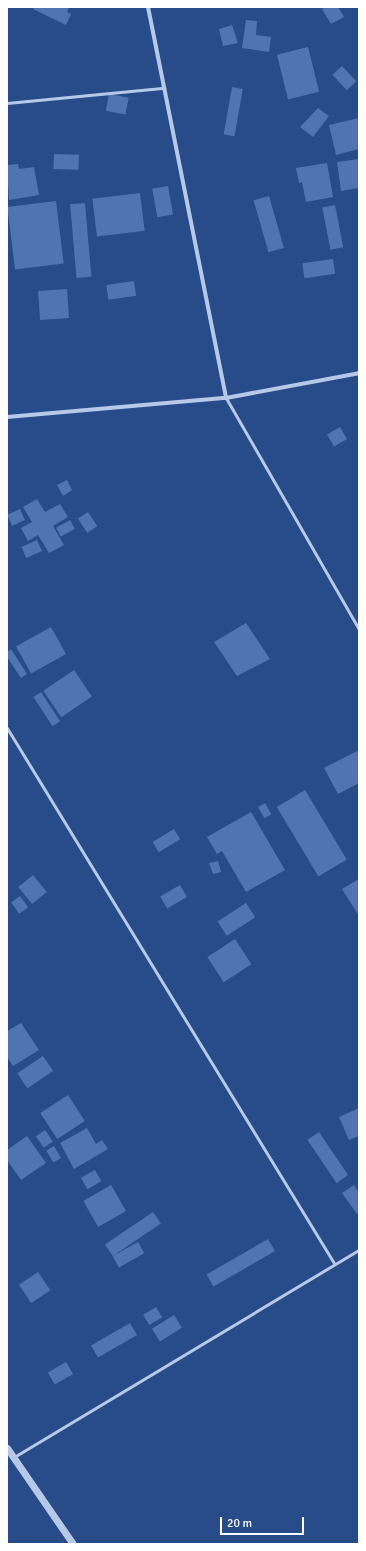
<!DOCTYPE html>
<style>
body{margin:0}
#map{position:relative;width:366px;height:1551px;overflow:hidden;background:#284b8a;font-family:Signika,sans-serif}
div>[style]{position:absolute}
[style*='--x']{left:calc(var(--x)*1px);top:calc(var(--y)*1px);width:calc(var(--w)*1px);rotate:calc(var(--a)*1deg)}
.building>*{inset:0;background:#5174b1;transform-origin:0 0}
.service>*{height:3px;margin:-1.5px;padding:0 1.5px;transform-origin:1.5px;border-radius:1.5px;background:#b6c9e9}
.minor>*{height:4px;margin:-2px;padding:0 2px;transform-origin:2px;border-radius:2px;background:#b6c9e9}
.tertiary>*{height:7px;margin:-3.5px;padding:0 3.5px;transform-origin:3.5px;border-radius:3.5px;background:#b6c9e9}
span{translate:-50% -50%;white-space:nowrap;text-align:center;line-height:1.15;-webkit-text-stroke:3px #284b8a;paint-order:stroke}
.frame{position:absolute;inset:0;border:8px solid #fff;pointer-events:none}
.scale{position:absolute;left:220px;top:1517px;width:84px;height:18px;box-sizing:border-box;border:2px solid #fff;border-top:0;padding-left:5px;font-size:12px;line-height:14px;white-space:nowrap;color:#fff;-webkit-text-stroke:3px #284b8a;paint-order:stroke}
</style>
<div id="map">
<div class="building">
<i style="clip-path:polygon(34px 7px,69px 7px,67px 12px,71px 14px,66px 25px,33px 9px)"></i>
<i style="clip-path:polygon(326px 7px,338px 7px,344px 17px,331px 24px,322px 9px)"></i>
<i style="clip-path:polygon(246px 20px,257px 21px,256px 35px,271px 37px,269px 52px,242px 48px)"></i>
<i style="clip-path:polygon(232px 25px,238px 43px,223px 46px,219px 29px)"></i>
<i style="left:308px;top:47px;width:46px;height:32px;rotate:76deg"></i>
<i style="left:342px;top:66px;width:21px;height:13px;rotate:47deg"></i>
<i style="left:232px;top:87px;width:11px;height:48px;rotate:10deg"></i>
<i style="left:109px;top:94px;width:20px;height:17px;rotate:11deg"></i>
<i style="clip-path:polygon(318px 108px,329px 116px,313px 137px,300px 127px)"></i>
<i style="clip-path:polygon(359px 118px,359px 149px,336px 155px,329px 125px)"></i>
<i style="left:54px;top:154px;width:25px;height:15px;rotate:2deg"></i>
<i style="clip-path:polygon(359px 159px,359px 188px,341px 191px,337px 162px)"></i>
<i style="clip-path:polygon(327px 163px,333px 197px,306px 202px,302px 182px,299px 183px,296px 168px)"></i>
<i style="clip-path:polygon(18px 164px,19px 169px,34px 167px,39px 195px,9px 200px,7px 165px)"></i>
<i style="left:168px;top:186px;width:29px;height:16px;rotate:80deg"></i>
<i style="left:140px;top:193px;width:38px;height:48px;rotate:83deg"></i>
<i style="left:269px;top:196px;width:54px;height:16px;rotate:74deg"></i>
<i style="left:56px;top:201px;width:63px;height:49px;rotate:83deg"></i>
<i style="left:85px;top:203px;width:74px;height:15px;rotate:85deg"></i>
<i style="left:335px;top:205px;width:43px;height:13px;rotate:79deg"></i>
<i style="left:333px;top:259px;width:15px;height:31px;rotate:82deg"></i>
<i style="left:134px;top:281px;width:15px;height:28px;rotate:82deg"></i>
<i style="left:67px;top:289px;width:29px;height:29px;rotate:86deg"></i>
<i style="left:340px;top:427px;width:14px;height:15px;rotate:60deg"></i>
<i style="clip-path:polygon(67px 480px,72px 490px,63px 496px,57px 485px)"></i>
<i style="clip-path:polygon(37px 499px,45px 512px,60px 504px,68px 517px,53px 526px,64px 545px,49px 553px,38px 535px,28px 541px,21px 528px,32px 522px,23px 507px)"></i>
<i style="left:20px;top:509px;width:12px;height:14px;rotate:66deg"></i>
<i style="left:88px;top:512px;width:17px;height:12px;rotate:57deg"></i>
<i style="left:70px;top:520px;width:10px;height:16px;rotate:61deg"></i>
<i style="left:37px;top:540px;width:12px;height:17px;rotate:66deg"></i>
<i style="clip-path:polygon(246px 623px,270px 659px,237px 676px,214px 642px)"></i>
<i style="left:51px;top:627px;width:31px;height:40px;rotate:61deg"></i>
<i style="clip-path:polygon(11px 649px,27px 674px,21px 678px,7px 657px,7px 652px)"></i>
<i style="left:74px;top:670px;width:32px;height:37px;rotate:56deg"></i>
<i style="left:41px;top:692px;width:35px;height:9px;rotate:57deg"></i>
<i style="clip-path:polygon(359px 750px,359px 783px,338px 794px,324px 768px)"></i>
<i style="left:305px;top:790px;width:81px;height:33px;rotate:59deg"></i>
<i style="left:265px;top:803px;width:13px;height:8px;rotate:61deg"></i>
<i style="clip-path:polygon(251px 812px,285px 870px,246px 892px,222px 851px,217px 854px,207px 837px)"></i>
<i style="left:174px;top:829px;width:12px;height:25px;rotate:59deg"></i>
<i style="clip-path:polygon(218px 861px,221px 872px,213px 874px,209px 863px)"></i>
<i style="left:33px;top:875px;width:22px;height:19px;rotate:51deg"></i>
<i style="clip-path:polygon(359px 879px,359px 916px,342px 889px)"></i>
<i style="left:180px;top:885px;width:14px;height:23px;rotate:60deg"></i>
<i style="left:20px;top:896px;width:14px;height:11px;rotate:54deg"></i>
<i style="left:246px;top:903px;width:17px;height:34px;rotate:57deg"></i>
<i style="left:235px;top:939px;width:30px;height:33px;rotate:57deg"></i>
<i style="clip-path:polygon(21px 1023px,39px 1050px,13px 1066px,7px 1057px,7px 1031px)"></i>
<i style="left:43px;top:1056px;width:18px;height:31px;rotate:56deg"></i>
<i style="left:68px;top:1095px;width:31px;height:33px;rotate:57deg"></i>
<i style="clip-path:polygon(359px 1108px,359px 1136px,349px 1140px,339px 1117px)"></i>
<i style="clip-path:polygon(87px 1128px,96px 1144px,102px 1140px,108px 1149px,74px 1169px,60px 1143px)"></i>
<i style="left:45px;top:1130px;width:14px;height:11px;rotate:56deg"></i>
<i style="left:319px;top:1132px;width:52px;height:14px;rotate:56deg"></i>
<i style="clip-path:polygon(27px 1136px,46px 1163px,21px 1180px,7px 1160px,7px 1150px)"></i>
<i style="left:54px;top:1146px;width:14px;height:9px;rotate:60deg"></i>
<i style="left:95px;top:1170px;width:13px;height:16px;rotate:61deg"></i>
<i style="left:111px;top:1185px;width:30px;height:32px;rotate:60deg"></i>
<i style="clip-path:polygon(354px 1185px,359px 1193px,359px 1213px,357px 1214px,342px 1193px)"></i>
<i style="left:153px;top:1212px;width:14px;height:58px;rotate:56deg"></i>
<i style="left:268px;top:1239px;width:14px;height:71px;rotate:60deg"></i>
<i style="left:138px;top:1242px;width:13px;height:29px;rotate:61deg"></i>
<i style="left:38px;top:1272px;width:22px;height:23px;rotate:56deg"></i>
<i style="left:156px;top:1307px;width:12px;height:15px;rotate:59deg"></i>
<i style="left:174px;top:1315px;width:15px;height:26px;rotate:58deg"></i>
<i style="left:130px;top:1323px;width:14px;height:45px;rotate:60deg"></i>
<i style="left:66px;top:1362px;width:14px;height:21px;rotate:60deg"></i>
</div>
<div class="service">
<i style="--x:7;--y:103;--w:158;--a:-5.5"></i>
<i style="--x:226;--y:398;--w:267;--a:60.1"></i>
<i style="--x:7;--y:728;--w:627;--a:58.57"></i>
<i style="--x:14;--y:1457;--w:402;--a:-31"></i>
</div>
<div class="minor">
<i style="--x:148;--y:7;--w:399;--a:78.7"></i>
<i style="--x:7;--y:417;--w:220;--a:-5"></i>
<i style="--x:226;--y:398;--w:135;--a:-10.6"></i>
</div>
<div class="tertiary">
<i style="--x:7;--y:1448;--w:116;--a:55.5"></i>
</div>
<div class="frame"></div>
<div class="scale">20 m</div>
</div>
